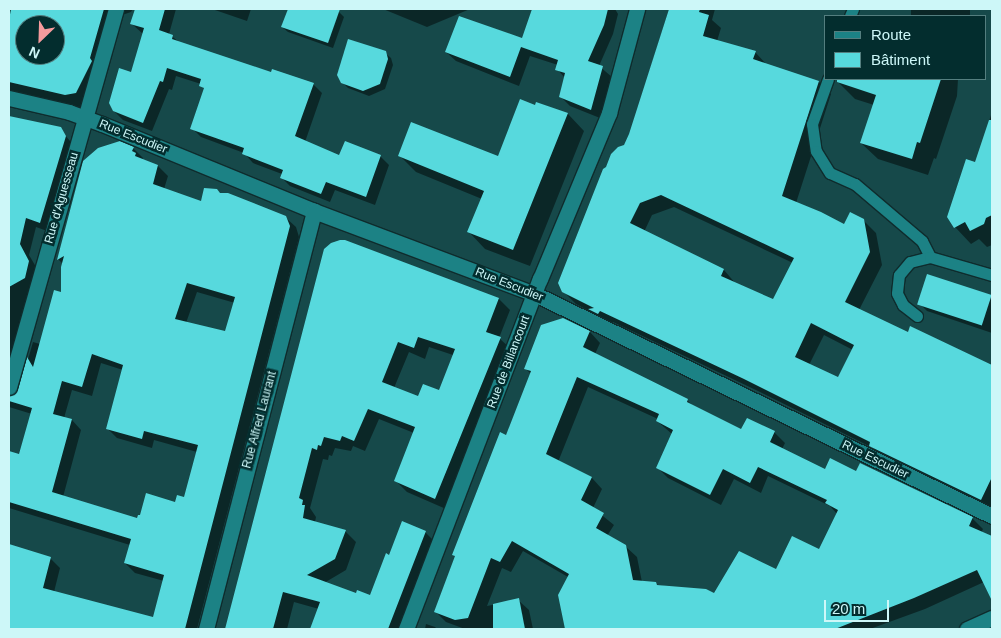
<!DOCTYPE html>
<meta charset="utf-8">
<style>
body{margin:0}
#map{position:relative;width:1001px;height:638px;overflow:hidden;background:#16494a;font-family:Arial,sans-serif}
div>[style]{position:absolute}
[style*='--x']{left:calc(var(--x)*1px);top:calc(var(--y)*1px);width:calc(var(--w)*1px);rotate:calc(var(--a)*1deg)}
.shadow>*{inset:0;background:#0007;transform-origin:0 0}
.building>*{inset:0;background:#57d9dd;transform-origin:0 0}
.roads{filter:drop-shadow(1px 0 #0f2c2d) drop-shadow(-1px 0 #0f2c2d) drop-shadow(0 1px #0f2c2d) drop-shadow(0 -1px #0f2c2d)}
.lane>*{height:11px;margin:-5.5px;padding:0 5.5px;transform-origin:5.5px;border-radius:5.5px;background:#1c8285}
.street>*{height:15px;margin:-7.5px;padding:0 7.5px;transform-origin:7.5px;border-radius:7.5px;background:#1c8285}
.secondary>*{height:15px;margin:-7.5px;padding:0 7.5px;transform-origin:7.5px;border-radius:7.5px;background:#1c8285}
span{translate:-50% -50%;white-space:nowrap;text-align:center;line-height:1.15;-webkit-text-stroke:5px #032d2e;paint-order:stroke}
.street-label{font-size:12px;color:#cdf7f8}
.frame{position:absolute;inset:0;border:10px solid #cdf7f8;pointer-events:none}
.legend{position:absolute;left:824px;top:15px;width:162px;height:65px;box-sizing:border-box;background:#032d2e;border:1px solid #547e7f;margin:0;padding:6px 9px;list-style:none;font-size:15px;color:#cdf7f8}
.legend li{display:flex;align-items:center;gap:10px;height:25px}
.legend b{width:25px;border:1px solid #547e7f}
.north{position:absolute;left:15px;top:15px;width:50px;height:50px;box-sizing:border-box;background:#032d2e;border:1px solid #547e7f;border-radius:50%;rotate:204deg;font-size:14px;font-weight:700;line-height:20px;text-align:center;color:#cdf7f8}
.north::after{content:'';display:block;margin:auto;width:18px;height:22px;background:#f59b9d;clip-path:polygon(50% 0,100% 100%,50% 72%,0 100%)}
.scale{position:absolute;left:824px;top:600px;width:65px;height:22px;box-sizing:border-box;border:2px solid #cdf7f8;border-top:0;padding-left:6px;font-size:15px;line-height:18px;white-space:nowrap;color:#cdf7f8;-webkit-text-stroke:4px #032d2e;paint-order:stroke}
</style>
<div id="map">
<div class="shadow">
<i style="clip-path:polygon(evenodd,9px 9px,42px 9px,45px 12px,46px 9px,133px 9px,131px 12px,122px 15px,86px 106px,79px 107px,9px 91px,9px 9px,25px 25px,55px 25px,55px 55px,25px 55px,25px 25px)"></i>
<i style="clip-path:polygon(136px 9px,176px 9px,169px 34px,179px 42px,272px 74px,313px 84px,322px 93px,305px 142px,340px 157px,380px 156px,389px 165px,375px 205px,335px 190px,330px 202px,290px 186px,281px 177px,282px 174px,253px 163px,244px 153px,201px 137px,192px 128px,205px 90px,201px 84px,176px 76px,172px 90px,169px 89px,152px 131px,123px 120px,114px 111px,132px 74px,143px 34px,132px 24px)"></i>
<i style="clip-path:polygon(212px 9px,251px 9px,247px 21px)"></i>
<i style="clip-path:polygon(289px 9px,332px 9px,339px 12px,344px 17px,333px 48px,288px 32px,282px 27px)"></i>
<i style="clip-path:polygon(383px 9px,470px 9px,427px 27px)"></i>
<i style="clip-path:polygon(532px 9px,615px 9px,618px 14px,613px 34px,599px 66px,612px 77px,600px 118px,570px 106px,560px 96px,565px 78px,557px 69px,558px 65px,530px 56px,519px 86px,456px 61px,446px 52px,523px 40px)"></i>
<i style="clip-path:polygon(evenodd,669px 9px,715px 9px,712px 20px,721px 28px,717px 41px,755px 52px,767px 65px,819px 82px,831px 94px,796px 203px,845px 226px,863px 220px,876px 233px,882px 265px,859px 310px,909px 334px,911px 327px,992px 367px,992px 511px,882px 458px,873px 448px,758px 391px,613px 322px,611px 326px,602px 322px,593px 313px,576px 304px,563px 291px,607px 168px,625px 146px,630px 134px,669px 9px,674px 207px,793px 263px,773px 300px,736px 284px,724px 270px,644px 232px,652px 215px,674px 207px,669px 9px,824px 335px,853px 350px,838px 379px,809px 365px,824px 335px)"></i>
<i style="left:911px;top:9px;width:59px;height:7px"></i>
<i style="clip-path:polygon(385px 53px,391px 58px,393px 65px,385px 89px,369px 96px,348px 88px,342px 82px)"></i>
<i style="clip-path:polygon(839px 79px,958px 79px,957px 96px,936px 159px,934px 158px,928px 175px,878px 159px,861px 143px,874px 105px,855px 99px,838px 82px)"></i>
<i style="clip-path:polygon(537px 104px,568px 114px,584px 131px,530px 266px,485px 249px,469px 232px,482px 199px,416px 172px,399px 155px,498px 158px)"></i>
<i style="clip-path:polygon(992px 112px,992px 245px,987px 247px,979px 239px,971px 244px,955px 227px)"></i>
<i style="clip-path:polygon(evenodd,9px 117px,60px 129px,75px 147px,50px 232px,36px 227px,29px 255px,39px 272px,23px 346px,9px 397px,19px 391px,33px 342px,40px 344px,62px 294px,63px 264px,58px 259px,84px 161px,133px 148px,143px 158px,142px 160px,158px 166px,168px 176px,164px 189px,202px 203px,220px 194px,285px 217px,296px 227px,299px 237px,197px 629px,9px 629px,9px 545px,50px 558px,60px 568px,54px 592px,154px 619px,164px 581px,135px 573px,125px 563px,130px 545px,9px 508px,9px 453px,20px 456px,32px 414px,9px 407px,9px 117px,197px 292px,235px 303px,226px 332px,186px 323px,197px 292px,9px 117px,101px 363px,123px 370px,107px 428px,117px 438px,152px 448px,154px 440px,197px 452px,185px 498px,137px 519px,63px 497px,81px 430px,72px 420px,64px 418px,72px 390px,92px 396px,101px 363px)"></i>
<i style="clip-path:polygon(evenodd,325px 250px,499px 299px,510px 310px,499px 338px,511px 349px,446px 509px,407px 492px,396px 481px,414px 433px,379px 419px,365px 451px,353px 446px,351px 451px,335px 448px,332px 456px,329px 455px,328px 460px,323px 459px,310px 508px,316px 517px,315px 522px,345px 531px,356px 542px,346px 570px,324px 583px,357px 595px,371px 597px,390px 557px,425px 532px,436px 543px,403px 629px,312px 629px,319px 609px,294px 602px,287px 629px,226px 629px,325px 250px,429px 347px,453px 355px,439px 392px,419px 397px,394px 388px,409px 352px,425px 359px,429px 347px)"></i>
<i style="clip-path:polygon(927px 276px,992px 297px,992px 333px,927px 311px,919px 303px)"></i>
<i style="clip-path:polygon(evenodd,563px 319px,590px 332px,600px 343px,595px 354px,687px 400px,694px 407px,742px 431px,774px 432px,785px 443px,782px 449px,826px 471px,857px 473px,972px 518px,983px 529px,981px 533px,992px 538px,992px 590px,984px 582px,925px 609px,870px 629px,566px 629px,560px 595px,568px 577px,523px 551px,511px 572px,502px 568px,487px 606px,518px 600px,529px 610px,533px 629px,465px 629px,446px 622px,435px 611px,531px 374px,526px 369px,563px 319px,588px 387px,658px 419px,657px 421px,672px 434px,657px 467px,668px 478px,721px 505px,734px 479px,761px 493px,768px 476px,830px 506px,837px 514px,819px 551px,776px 571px,715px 595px,642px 582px,637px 557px,625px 546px,607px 536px,614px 525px,593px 508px,602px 489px,592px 478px,558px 462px,588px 387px)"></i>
<i style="clip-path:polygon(426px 624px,435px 627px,437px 629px,425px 629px)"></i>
</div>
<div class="building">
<i style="clip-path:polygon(evenodd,11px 9px,104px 9px,90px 58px,92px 61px,76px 93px,65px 95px,9px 82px,9px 20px,11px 9px,25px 25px,55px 25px,55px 55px,25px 55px,25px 25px)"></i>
<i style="clip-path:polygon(135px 9px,165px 9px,159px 30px,173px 35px,172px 39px,271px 72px,272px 69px,314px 83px,295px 136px,339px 155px,345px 141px,381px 155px,366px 197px,326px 182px,321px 194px,280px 178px,283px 170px,242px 154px,244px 148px,190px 129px,204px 88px,199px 86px,201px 79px,167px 68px,163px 82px,160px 81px,143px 123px,113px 111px,109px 103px,119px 68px,131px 72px,144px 28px,130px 24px)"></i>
<i style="clip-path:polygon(288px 9px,340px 9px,328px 43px,281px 27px)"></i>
<i style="clip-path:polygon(532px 9px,608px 9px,604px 25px,588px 61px,603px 66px,591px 110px,559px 97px,565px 73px,555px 70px,558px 60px,521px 47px,510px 77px,445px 52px,459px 16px,522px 38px)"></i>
<i style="clip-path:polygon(evenodd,669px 9px,700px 9px,699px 12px,709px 15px,703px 36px,756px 51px,753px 59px,819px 81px,782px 196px,821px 212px,844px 224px,850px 212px,864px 219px,870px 252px,845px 302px,908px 332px,910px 326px,992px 365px,992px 477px,981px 500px,869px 446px,870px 442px,744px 379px,600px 311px,598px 314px,588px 309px,594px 308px,562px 292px,558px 283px,603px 169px,606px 167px,611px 154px,618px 147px,624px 145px,629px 134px,669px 9px,661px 195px,794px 258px,773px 299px,721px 276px,724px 269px,630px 223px,640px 203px,661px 195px,669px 9px,811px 323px,854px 345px,838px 377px,795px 357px,811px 323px)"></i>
<i style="clip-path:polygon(348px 39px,386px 51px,388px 59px,380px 84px,363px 91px,341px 83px,337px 75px)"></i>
<i style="clip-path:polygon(837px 79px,941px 79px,920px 143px,917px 142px,912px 159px,860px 143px,876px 95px,837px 82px)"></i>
<i style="clip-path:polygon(520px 99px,535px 105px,536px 102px,568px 113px,513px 250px,467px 232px,484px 191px,398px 156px,411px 122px,498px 156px)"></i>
<i style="clip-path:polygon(9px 116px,61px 127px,66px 136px,40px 223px,26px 218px,20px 244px,29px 261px,25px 278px,9px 287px)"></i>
<i style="clip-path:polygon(989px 120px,992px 120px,992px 215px,986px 218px,984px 224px,970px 231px,965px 222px,954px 228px,947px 217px,966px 159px,975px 162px)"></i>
<i style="clip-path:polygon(evenodd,120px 141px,134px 147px,132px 151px,136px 153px,135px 156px,158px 165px,153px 184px,201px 201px,204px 188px,217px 189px,220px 193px,228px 193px,286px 216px,290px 226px,185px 629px,9px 629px,9px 544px,51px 557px,43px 588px,153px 617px,164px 575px,124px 563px,131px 539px,9px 502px,9px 451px,19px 454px,32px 408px,9px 401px,9px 396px,15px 394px,18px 390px,27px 357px,33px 367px,54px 290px,61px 292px,61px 267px,64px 256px,57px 260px,83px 161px,98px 148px,120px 141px,187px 283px,235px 297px,225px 331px,175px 319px,187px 283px,120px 141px,92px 354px,123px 365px,106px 429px,142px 439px,144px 431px,198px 445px,184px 497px,177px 495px,175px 502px,146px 493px,140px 515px,138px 515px,137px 518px,52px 492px,72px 419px,53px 414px,62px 381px,82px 387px,92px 354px)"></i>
<i style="clip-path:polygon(evenodd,340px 240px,345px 240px,499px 298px,486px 332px,501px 337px,435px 499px,394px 481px,415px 427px,368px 409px,354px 441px,342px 436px,340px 441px,324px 437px,321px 446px,318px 445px,317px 450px,312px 448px,299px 498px,303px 500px,302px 505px,305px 505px,303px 518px,346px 530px,335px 559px,307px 575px,356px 593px,357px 590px,370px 595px,386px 553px,389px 555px,402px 521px,426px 531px,388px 629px,310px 629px,320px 602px,283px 592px,273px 629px,225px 629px,324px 249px,331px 243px,340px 240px,418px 337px,455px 349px,439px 390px,423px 384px,418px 396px,382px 382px,398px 342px,414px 348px,418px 337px)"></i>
<i style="left:927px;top:274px;width:68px;height:32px;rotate:18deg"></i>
<i style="clip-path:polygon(evenodd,563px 318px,590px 331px,583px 347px,688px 399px,687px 402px,741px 429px,747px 418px,775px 431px,770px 442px,825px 469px,830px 458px,856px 471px,860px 463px,973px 517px,969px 526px,992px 536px,992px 601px,977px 570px,914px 598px,835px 629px,565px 629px,558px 595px,569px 574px,512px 541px,500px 562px,491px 558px,468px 618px,455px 620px,434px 612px,455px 556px,452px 555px,500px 432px,506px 435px,531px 371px,524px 369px,541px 325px,563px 318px,577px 377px,659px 414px,656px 421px,673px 430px,656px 468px,710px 495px,723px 469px,750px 483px,758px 467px,827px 500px,825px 503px,838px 510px,819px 549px,792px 536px,776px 569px,739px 551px,714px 593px,706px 589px,657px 585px,656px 582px,633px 580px,626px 545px,596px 528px,604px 513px,581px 500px,592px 477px,546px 454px,577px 377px)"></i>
<i style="clip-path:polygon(519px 598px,525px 629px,493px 629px,493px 604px)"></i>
</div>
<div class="roads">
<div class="lane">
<i style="--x:850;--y:16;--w:8;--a:-67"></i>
<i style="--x:828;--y:79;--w:48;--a:109.6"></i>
<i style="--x:812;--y:124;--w:27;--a:82"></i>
<i style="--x:816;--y:151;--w:26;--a:58"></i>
<i style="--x:830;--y:173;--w:27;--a:24"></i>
<i style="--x:855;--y:184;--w:88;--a:40.4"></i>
<i style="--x:922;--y:241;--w:18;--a:63"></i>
<i style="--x:917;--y:316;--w:18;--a:-142"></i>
<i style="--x:903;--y:305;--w:13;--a:-117"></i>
<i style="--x:897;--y:293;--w:18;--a:-84"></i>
<i style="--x:899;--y:275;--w:17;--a:-50"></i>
<i style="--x:910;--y:262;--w:21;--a:-14"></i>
<i style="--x:930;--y:257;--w:65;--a:16.2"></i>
</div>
<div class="street">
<i style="--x:9;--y:98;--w:62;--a:13.1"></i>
<i style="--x:69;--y:112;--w:35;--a:20"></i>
<i style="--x:102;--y:124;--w:229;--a:22.3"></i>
<i style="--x:314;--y:211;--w:236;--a:20.6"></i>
<i style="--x:535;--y:294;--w:508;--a:25.91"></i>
<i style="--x:9;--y:387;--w:393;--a:-74.2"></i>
<i style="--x:206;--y:629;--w:432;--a:-75.5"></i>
<i style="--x:406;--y:629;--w:375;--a:-69.1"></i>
<i style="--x:540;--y:279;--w:180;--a:-67.4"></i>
<i style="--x:609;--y:113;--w:108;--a:-74.9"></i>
</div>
<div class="secondary">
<i style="--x:967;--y:629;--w:27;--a:-24"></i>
</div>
</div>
<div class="street-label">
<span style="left:133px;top:137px;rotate:22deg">Rue Escudier</span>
<span style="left:62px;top:198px;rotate:-74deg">Rue d'Aguesseau</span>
<span style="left:509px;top:285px;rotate:22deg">Rue Escudier</span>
<span style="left:509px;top:362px;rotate:-69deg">Rue de Billancourt</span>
<span style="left:260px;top:420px;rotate:-75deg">Rue Alfred Laurant</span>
<span style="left:875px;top:460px;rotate:26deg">Rue Escudier</span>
</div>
<div class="frame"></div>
<ul class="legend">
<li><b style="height:6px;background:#1c8285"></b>Route</li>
<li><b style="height:14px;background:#57d9dd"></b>Bâtiment</li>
</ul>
<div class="north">N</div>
<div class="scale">20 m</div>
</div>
